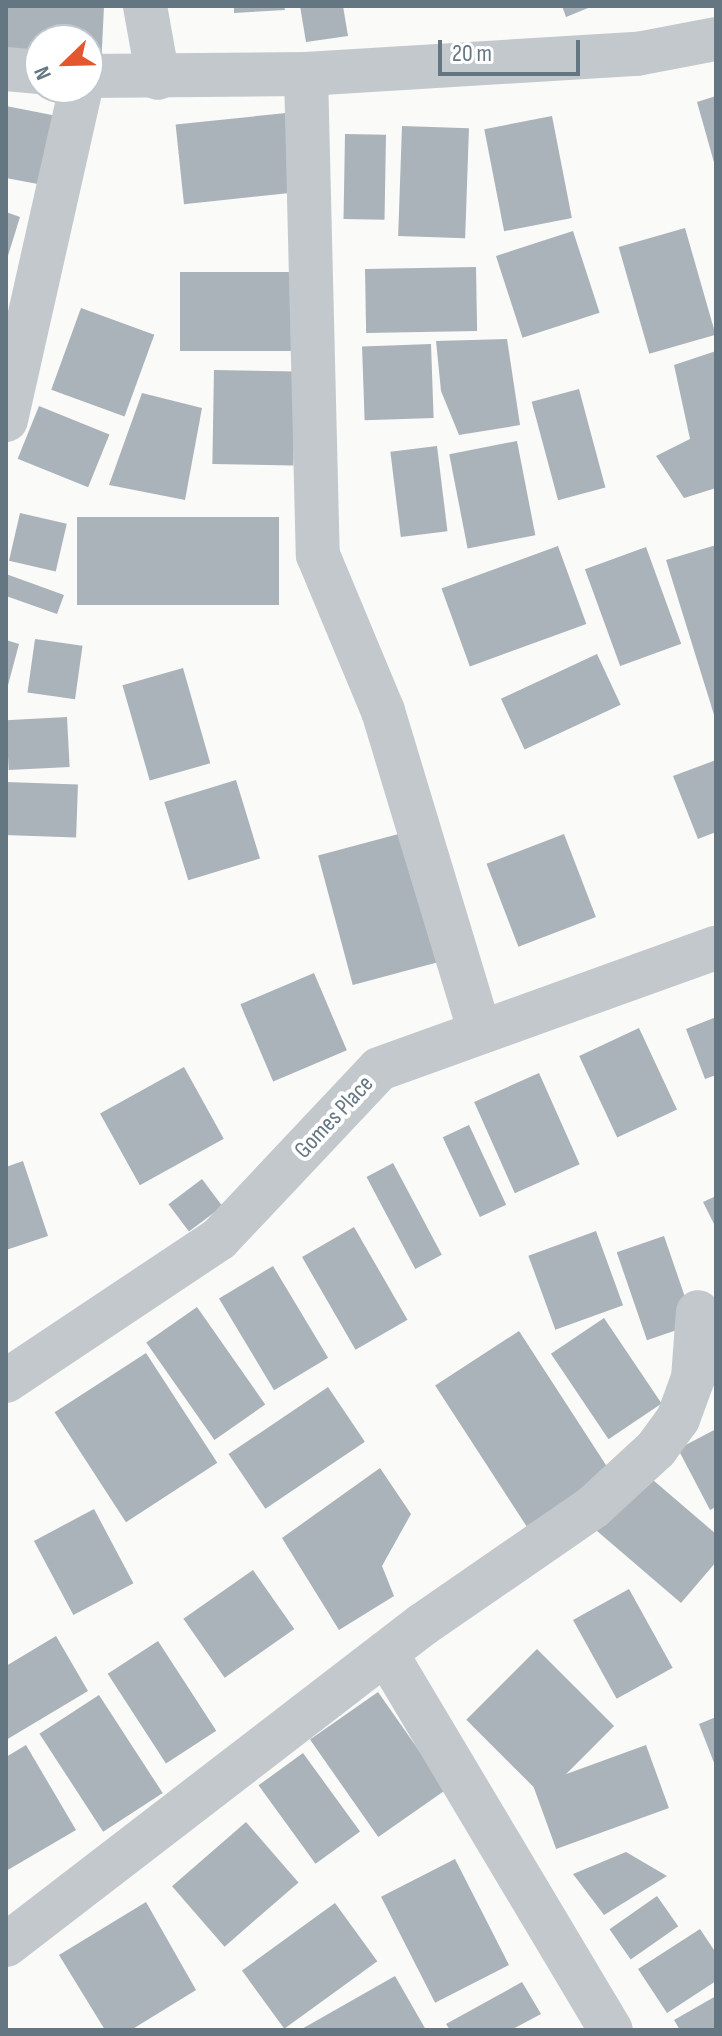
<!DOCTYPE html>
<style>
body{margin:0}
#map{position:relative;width:722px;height:2036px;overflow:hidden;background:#fafaf8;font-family:"Sofia Sans Condensed",sans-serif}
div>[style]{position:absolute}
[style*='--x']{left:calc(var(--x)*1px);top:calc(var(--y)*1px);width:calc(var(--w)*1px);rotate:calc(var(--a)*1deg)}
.building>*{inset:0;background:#aab3b9;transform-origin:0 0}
.minor>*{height:44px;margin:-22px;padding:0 22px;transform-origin:22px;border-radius:22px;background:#c3c8cc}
span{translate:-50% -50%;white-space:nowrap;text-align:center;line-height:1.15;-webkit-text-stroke:8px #fff;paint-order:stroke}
.street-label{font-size:24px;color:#657683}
.frame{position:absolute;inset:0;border:8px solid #657683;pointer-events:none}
.north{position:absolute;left:24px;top:24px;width:80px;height:80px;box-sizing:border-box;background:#fff;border:2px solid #c1c8cd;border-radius:50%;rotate:247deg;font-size:22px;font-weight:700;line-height:32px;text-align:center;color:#657683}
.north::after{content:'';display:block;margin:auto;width:28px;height:36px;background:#e4572e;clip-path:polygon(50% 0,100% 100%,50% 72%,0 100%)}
.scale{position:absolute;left:438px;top:40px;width:142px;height:36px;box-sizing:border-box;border:4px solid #657683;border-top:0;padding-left:10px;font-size:24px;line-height:28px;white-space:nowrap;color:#657683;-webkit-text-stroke:6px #fff;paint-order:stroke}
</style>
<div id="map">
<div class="building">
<i style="clip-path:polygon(6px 6px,104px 6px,101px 68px,88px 67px,88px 40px,40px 40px,40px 65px,6px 63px)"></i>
<i style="clip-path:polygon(234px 6px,284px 6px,285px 10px,234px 13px)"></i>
<i style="clip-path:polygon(300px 6px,343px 6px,348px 36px,306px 42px)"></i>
<i style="clip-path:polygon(562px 6px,593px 6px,566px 17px)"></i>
<i style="clip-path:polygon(716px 96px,716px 166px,715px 166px,697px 102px)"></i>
<i style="clip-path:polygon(6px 106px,57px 116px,43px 185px,6px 178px)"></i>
<i style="left:286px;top:113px;width:80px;height:111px;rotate:84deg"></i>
<i style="left:552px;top:116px;width:104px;height:69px;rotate:79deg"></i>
<i style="left:402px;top:126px;width:67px;height:110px;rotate:2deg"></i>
<i style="left:345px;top:134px;width:41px;height:85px;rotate:1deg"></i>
<i style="clip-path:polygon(6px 212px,20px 217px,7px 259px,6px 259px)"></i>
<i style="left:685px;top:228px;width:111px;height:69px;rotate:74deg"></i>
<i style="left:573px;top:231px;width:86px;height:81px;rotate:72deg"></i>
<i style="left:476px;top:267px;width:64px;height:111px;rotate:89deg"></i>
<i style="left:180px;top:272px;width:115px;height:79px"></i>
<i style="left:81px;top:308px;width:78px;height:87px;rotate:20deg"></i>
<i style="clip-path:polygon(507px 339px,520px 425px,459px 435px,441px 391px,436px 341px)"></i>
<i style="left:431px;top:344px;width:74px;height:69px;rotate:88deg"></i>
<i style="clip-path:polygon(716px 351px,716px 488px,684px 498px,656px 456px,690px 439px,674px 365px)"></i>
<i style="left:214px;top:370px;width:81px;height:94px;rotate:1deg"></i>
<i style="left:579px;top:389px;width:102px;height:49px;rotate:75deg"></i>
<i style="clip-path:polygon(142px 393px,202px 408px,185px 500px,109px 485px)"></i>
<i style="left:39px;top:406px;width:76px;height:57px;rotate:22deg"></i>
<i style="left:517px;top:441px;width:96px;height:69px;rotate:79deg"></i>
<i style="left:437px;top:446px;width:86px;height:47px;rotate:83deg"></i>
<i style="left:20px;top:513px;width:48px;height:49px;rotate:13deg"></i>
<i style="left:77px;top:517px;width:202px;height:88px"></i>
<i style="clip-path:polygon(716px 545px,716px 718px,715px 718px,666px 560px)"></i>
<i style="left:558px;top:546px;width:83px;height:124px;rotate:70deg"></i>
<i style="left:646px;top:547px;width:103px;height:65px;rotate:70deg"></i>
<i style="clip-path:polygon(6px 574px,64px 595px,57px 614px,6px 596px)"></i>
<i style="left:35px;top:639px;width:48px;height:54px;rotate:8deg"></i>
<i style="clip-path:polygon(6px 640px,19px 644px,7px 689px,6px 689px)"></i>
<i style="left:597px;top:654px;width:56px;height:106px;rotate:65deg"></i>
<i style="left:183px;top:668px;width:99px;height:63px;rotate:74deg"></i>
<i style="left:67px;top:717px;width:50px;height:61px;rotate:87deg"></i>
<i style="clip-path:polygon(716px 760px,716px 832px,698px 839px,673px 776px)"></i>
<i style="left:236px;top:780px;width:82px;height:75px;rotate:73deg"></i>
<i style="left:6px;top:782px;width:72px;height:53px;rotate:2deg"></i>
<i style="left:406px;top:832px;width:134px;height:91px;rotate:75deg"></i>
<i style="left:564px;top:834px;width:89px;height:83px;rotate:69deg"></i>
<i style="left:314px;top:973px;width:84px;height:80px;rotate:67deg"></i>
<i style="clip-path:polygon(716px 1017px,716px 1075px,705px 1079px,686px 1029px)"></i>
<i style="left:639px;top:1028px;width:90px;height:66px;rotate:65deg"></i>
<i style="left:184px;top:1067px;width:82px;height:96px;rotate:61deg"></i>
<i style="left:539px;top:1073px;width:100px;height:71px;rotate:66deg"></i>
<i style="left:469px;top:1125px;width:88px;height:29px;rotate:65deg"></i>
<i style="clip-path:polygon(23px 1161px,48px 1236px,6px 1250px,6px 1167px)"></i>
<i style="left:393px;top:1163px;width:104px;height:30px;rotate:62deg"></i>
<i style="left:202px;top:1179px;width:34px;height:42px;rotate:53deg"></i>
<i style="clip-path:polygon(716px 1196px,716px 1228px,703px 1202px)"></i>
<i style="left:354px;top:1227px;width:107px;height:60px;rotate:60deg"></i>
<i style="left:596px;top:1231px;width:79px;height:72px;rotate:70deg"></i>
<i style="left:664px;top:1236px;width:93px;height:50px;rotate:71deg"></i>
<i style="left:273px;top:1266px;width:107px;height:63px;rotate:59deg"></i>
<i style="left:197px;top:1307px;width:119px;height:62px;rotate:55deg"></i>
<i style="left:604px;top:1318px;width:103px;height:64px;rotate:56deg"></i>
<i style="left:519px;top:1331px;width:168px;height:100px;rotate:57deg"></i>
<i style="left:146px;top:1353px;width:131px;height:109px;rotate:57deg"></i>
<i style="left:328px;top:1387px;width:66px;height:120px;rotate:56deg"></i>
<i style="clip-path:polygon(716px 1429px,716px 1507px,710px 1510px,678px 1449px)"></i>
<i style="clip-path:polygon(380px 1468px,411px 1514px,382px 1566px,394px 1596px,339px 1630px,282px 1538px)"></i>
<i style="clip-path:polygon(646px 1474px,716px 1534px,716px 1562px,681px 1603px,597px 1531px)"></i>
<i style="left:94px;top:1509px;width:84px;height:68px;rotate:62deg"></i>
<i style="left:253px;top:1570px;width:72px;height:85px;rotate:55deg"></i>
<i style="left:629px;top:1589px;width:90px;height:64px;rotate:61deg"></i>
<i style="clip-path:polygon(56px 1636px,88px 1691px,6px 1740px,6px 1666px)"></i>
<i style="left:158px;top:1641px;width:107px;height:60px;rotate:57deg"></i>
<i style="left:537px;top:1649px;width:109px;height:100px;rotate:45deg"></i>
<i style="left:378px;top:1692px;width:119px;height:83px;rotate:55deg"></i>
<i style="left:99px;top:1695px;width:117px;height:71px;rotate:57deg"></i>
<i style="clip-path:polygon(716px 1717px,716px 1768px,699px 1724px)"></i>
<i style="clip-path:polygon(26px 1745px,76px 1830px,6px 1871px,6px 1757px)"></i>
<i style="left:646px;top:1745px;width:67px;height:120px;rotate:70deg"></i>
<i style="left:303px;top:1753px;width:97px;height:55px;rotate:54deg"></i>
<i style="left:246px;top:1822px;width:80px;height:98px;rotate:49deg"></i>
<i style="clip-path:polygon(626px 1852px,667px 1876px,604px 1915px,573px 1874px)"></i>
<i style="left:455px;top:1859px;width:119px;height:83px;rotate:63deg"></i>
<i style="left:657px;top:1896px;width:37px;height:58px;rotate:55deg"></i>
<i style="clip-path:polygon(146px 1902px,196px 1990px,131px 2030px,105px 2030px,59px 1955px)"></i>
<i style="left:335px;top:1903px;width:72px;height:115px;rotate:54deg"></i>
<i style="clip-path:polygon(700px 1929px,716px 1953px,716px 1981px,667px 2013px,638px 1969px)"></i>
<i style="clip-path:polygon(395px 1976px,426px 2030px,300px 2030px)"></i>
<i style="clip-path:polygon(522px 1982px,541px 2014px,511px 2030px,450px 2030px,446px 2024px)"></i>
<i style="clip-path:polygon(716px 1996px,716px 2030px,680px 2030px,674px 2020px)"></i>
</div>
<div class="minor">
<i style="--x:145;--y:6;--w:73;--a:79.8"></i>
<i style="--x:6;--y:69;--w:34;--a:5"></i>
<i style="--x:306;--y:74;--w:481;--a:88.6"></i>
<i style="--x:318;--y:555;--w:169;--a:67.4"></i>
<i style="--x:383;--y:711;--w:332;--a:73.2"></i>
<i style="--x:88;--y:76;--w:218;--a:-0.5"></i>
<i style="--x:306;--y:74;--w:332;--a:-3.5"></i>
<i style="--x:637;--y:54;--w:80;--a:-10.8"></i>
<i style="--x:6;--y:420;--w:340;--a:-77.3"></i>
<i style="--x:6;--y:1381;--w:256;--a:-33.7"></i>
<i style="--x:219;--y:1239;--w:233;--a:-46.7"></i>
<i style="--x:379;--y:1069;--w:358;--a:-19.8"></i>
<i style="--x:386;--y:1653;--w:439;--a:59.2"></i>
<i style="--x:6;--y:1945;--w:525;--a:-37.57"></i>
<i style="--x:422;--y:1625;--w:208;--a:-34.6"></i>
<i style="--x:593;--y:1507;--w:86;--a:-42.6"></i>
<i style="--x:656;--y:1449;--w:37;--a:-54"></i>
<i style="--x:678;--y:1419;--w:44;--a:-69.9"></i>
<i style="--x:693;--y:1378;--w:66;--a:-85.7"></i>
</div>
<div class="street-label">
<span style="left:334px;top:1117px;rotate:-47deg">Gomes Place</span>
</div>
<div class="frame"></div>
<div class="north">N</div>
<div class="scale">20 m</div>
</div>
